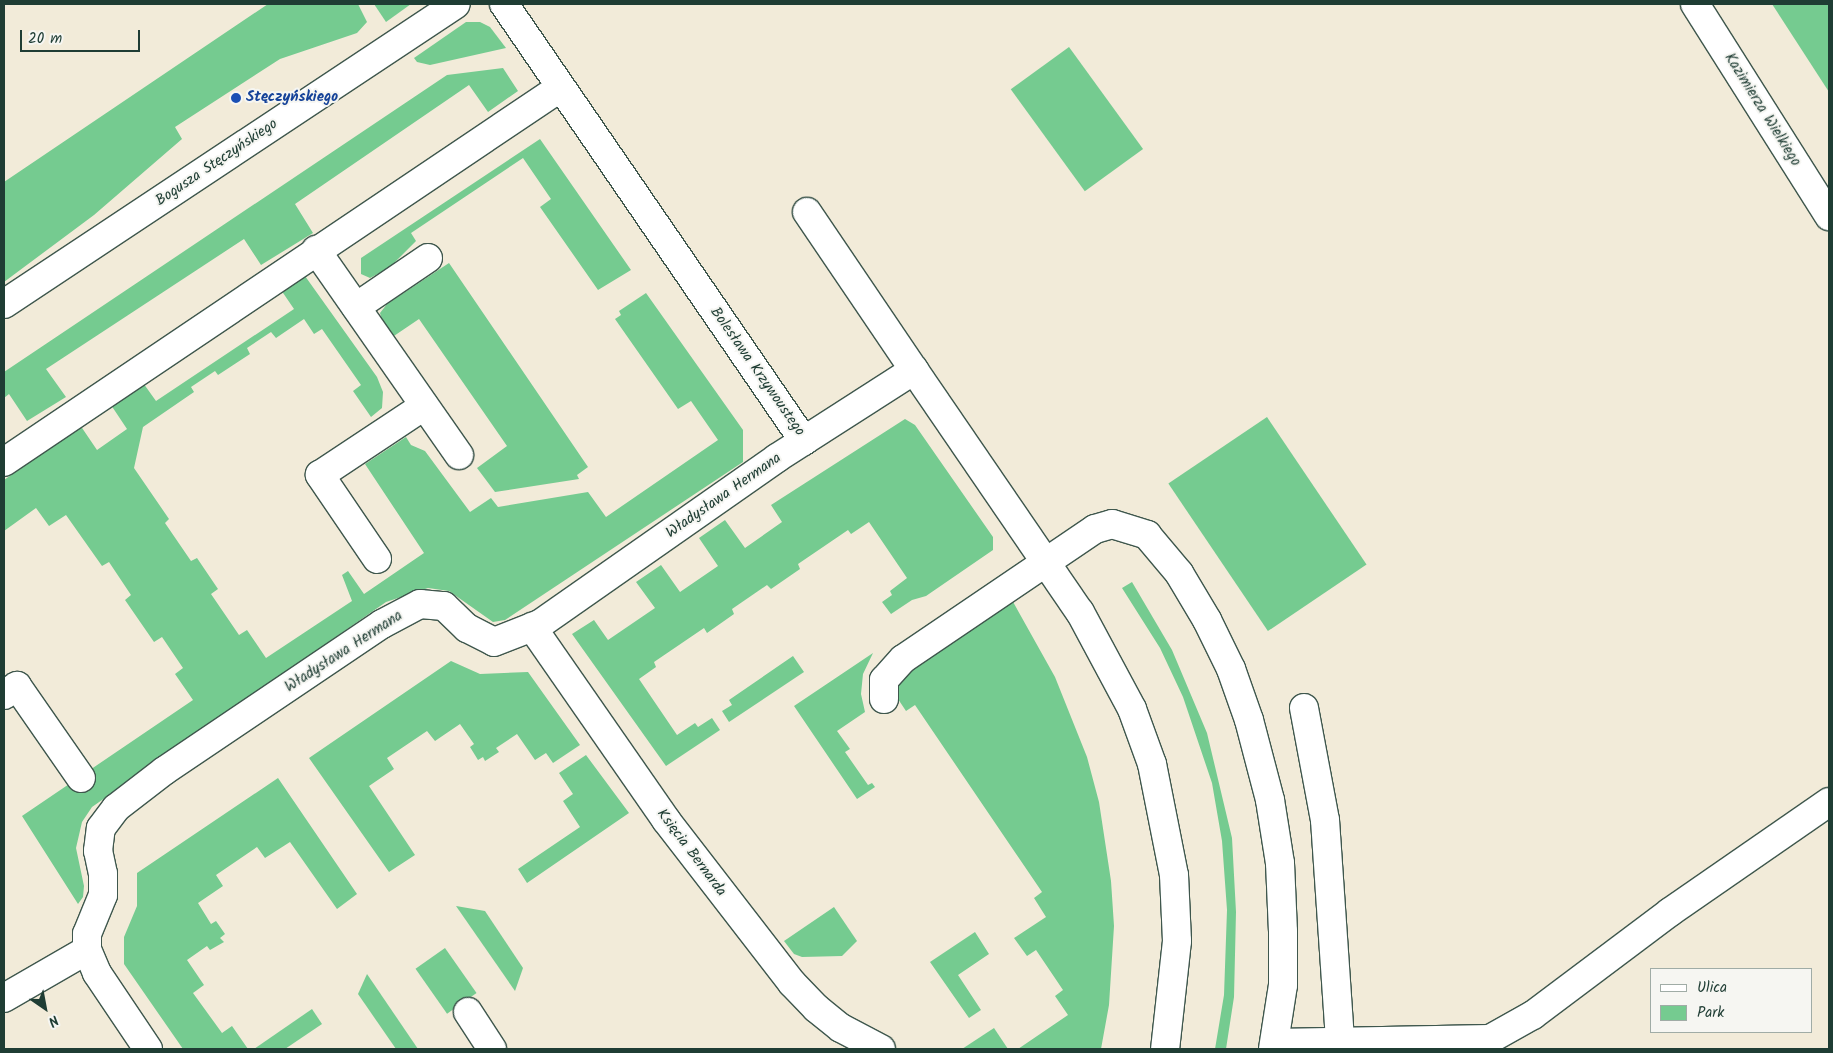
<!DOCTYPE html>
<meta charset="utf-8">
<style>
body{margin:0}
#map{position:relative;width:1833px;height:1053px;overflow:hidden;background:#f2ebd9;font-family:Kalam,sans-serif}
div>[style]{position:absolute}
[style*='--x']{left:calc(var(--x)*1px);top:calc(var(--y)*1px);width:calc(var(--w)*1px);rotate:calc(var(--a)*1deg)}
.green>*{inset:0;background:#75cb90;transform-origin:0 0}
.roads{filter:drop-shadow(1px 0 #3f574d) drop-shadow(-1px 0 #3f574d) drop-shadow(0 1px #3f574d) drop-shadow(0 -1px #3f574d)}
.minor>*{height:28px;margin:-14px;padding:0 14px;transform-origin:14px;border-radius:14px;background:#fff}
.dots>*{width:14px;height:14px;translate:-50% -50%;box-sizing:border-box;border:2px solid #f6f6f2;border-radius:50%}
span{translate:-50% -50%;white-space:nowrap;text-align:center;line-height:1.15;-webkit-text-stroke:4px #f6f6f2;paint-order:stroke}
.transit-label{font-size:15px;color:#164399;font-weight:700}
.left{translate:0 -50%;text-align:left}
.street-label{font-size:15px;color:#1f3d34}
.frame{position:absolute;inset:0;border:5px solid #1f3d34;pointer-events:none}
.legend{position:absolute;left:1650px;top:968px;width:162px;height:65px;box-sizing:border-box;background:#f6f6f2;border:1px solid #a0aca6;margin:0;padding:6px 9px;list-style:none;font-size:15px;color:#1f3d34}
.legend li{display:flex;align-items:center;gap:10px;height:25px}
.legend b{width:25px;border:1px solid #a0aca6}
.north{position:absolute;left:20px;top:983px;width:50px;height:50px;-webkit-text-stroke:4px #f6f6f2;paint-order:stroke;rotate:147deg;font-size:14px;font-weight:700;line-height:20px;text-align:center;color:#1f3d34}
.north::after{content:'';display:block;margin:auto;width:18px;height:22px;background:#1f3d34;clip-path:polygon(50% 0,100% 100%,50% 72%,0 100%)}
.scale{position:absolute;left:20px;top:30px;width:120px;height:22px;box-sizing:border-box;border:2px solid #1f3d34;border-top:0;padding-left:6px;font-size:15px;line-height:18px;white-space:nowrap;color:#1f3d34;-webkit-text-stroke:4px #f6f6f2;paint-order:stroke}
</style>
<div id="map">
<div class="green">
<i style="clip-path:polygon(268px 4px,358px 4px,367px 22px,357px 33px,280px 59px,175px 127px,182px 139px,94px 215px,4px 282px,4px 182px)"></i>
<i style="clip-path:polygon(374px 4px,411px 4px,386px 22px)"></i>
<i style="clip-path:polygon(1772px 4px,1829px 4px,1829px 92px)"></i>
<i style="clip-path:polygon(466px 22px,480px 22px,490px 27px,506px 48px,430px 65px,417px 62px,414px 58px)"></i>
<i style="left:1069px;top:47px;width:126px;height:72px;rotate:54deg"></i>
<i style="clip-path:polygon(503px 68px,518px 91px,488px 112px,469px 85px,295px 204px,313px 233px,261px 265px,244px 239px,46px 369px,66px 397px,27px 421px,9px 394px,4px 398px,4px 372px,447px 75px)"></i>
<i style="clip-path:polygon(540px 139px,631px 270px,598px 290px,540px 207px,551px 199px,523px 158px,411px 233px,416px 241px,389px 268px,370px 278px,361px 274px,361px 258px)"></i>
<i style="clip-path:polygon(449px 263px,588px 467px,577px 475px,579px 479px,495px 492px,477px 468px,507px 446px,419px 319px,388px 340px,380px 313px,387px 304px)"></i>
<i style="clip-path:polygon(305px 276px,377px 377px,383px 392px,382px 408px,371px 417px,353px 391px,361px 385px,322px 329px,314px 334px,304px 319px,276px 338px,271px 332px,247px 348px,250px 354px,218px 375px,215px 371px,191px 387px,194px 392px,143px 427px,134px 468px,169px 519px,165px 523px,191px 561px,197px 558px,218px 589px,211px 594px,239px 635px,247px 630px,266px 658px,352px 601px,342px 575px,348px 571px,364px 594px,424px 553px,365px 464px,406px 437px,411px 445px,425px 451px,470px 512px,491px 498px,498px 507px,588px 492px,606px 517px,718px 440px,691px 401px,678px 409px,615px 319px,621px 315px,619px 311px,646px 293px,743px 430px,743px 462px,505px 620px,493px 622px,449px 591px,428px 588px,386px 602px,92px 807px,82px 822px,76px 848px,84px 886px,83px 897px,78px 904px,22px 816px,193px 700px,175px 674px,183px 668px,162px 637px,154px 642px,125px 600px,131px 595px,109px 562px,102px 566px,66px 515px,49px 526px,36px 508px,4px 531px,4px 480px,46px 451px,78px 422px,97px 450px,127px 429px,109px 402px,141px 380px,156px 401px,294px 309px,279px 287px)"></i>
<i style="left:1267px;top:417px;width:178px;height:119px;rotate:56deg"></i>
<i style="clip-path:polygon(905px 419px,915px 425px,993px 537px,993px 550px,926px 596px,912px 600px,891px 614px,882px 602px,892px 595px,890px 591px,907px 578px,869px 522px,851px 534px,848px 530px,798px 564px,800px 569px,771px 589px,767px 585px,732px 609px,734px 614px,707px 633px,704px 628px,654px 662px,656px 667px,639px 679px,677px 735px,695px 723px,698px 727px,712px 718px,720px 730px,666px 766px,572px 634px,594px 620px,608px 640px,655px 608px,636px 582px,661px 565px,680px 592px,718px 566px,699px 538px,725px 520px,745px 548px,782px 522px,771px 505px)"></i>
<i style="clip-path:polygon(1132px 582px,1172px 650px,1207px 733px,1232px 838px,1236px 912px,1234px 997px,1226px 1049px,1215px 1049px,1224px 995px,1227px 910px,1222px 841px,1212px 783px,1183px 697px,1160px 648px,1122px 588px)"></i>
<i style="clip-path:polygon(1012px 600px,1055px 677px,1087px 757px,1099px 802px,1111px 881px,1114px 926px,1109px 1005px,1101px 1049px,1018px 1049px,1068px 1015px,1055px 996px,1063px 990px,1036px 950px,1027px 956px,1014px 938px,1046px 917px,1034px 898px,1042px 892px,915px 705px,906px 711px,894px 693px,906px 671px)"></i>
<i style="clip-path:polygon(873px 653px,863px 674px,861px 694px,865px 712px,837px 731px,850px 749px,845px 752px,868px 785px,872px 783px,875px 787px,857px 799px,794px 706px)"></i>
<i style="clip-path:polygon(793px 656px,804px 672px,729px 722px,722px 711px,732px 705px,729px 700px)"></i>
<i style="clip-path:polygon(451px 661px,480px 674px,528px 672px,580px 745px,553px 763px,546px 753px,535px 760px,517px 734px,496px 748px,499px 752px,485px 761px,483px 757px,478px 760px,470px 747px,474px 744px,460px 724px,435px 741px,427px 731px,387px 758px,394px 769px,369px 786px,415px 855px,389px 872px,309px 758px)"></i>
<i style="clip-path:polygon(586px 755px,629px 813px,527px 883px,518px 869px,580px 827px,563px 801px,573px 794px,559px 773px)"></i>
<i style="clip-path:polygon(278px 778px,357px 894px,337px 909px,290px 842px,265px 858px,257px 847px,216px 875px,223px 886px,198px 903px,211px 924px,216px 921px,225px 934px,220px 938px,224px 942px,210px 950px,207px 946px,187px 960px,204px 985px,193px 993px,222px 1033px,232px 1026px,248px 1049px,183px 1049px,124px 964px,124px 937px,137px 906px,137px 873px)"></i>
<i style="clip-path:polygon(456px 906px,485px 911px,523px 968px,515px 991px)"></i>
<i style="clip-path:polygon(834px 907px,857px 941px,842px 956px,802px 957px,794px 954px,784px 941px)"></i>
<i style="clip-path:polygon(975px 932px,989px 954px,958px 975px,981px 1010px,969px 1018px,930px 962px)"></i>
<i style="left:445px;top:948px;width:55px;height:36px;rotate:55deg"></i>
<i style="clip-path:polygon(367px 974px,418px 1049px,396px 1049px,358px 994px)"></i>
<i style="clip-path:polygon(312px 1009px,322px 1024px,285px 1049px,254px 1049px)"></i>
<i style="clip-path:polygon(994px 1028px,1008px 1049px,962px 1049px)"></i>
</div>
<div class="roads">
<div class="minor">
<i style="--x:504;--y:4;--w:530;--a:55.53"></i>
<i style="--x:1695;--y:4;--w:251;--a:57.7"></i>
<i style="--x:807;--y:212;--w:191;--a:55.9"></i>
<i style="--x:316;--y:250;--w:250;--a:55.1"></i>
<i style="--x:4;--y:304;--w:542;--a:-33.57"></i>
<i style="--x:356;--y:307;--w:87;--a:-34.2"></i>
<i style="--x:4;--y:462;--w:671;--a:-33.95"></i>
<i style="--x:377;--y:559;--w:102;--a:-124.2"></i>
<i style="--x:320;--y:475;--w:125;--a:-33.6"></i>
<i style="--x:532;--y:627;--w:235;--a:55.2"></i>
<i style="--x:666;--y:820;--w:206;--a:52.3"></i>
<i style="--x:792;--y:983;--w:35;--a:46"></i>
<i style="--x:816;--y:1008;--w:32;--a:39"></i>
<i style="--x:841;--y:1028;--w:45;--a:27.7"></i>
<i style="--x:4;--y:695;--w:16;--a:-35"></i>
<i style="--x:17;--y:686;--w:112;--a:55.2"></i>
<i style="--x:884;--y:699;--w:19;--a:-90"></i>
<i style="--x:884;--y:680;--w:28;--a:-48"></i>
<i style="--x:903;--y:659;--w:232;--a:-34.1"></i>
<i style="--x:1095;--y:529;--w:18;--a:-16"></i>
<i style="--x:1112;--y:524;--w:37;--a:17"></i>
<i style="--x:1147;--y:535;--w:50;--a:49.9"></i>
<i style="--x:1179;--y:573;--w:55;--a:59.2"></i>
<i style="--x:1207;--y:620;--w:55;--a:63.9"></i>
<i style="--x:1231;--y:669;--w:54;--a:70.6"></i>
<i style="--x:1249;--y:720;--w:83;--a:75.3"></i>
<i style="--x:1270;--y:800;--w:64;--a:81"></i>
<i style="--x:1280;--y:863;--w:69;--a:87.5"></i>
<i style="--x:1283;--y:932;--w:53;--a:90"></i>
<i style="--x:1283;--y:985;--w:65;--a:98.9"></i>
<i style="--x:1304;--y:708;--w:114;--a:79.4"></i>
<i style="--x:1325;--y:820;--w:223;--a:86.1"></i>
<i style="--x:4;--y:998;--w:96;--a:-30"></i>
<i style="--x:468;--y:1012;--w:44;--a:57"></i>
<i style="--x:1275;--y:1043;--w:215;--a:-1.1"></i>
<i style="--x:1490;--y:1039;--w:49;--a:-29.2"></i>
<i style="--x:1533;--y:1015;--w:171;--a:-36.9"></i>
<i style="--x:1670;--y:912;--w:193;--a:-34.7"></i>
<i style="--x:148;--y:1049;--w:92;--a:-123.9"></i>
<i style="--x:97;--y:973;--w:25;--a:-113"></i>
<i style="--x:87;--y:950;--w:16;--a:-90"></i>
<i style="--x:87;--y:934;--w:42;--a:-67.7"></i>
<i style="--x:103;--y:895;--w:21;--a:-90"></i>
<i style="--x:103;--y:874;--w:24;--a:-102"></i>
<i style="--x:98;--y:851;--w:23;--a:-83"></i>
<i style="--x:101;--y:828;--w:25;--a:-53"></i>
<i style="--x:116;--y:808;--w:61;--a:-37.6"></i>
<i style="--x:164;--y:771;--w:263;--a:-34"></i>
<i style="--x:382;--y:624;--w:43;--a:-27.8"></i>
<i style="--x:420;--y:604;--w:24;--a:5"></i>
<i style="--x:444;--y:606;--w:32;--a:44"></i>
<i style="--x:467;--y:628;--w:30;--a:27"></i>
<i style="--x:494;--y:642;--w:49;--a:-21.4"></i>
<i style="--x:540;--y:624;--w:289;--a:-35"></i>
<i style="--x:777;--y:458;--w:163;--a:-32.7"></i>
<i style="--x:914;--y:370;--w:293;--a:55.6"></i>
<i style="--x:1080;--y:612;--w:110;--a:61.8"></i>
<i style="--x:1132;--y:709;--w:59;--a:70"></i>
<i style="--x:1152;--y:764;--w:113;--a:78.8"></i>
<i style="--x:1174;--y:875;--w:66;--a:87.4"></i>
<i style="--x:1177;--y:941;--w:109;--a:96.3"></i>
</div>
</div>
<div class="dots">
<i style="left:236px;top:98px;background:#1a4fb4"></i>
</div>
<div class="transit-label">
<span class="left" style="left:246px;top:98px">Stęczyńskiego</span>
</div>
<div class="street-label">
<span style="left:1762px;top:110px;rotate:58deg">Kazimierza Wielkiego</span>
<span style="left:217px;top:163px;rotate:-34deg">Bogusza Stęczyńskiego</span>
<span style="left:757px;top:372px;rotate:55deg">Bolesława Krzywoustego</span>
<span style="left:724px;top:496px;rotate:-35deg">Władysława Hermana</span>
<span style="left:344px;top:652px;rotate:-33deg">Władysława Hermana</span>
<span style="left:691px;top:853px;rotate:53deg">Księcia Bernarda</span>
</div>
<div class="frame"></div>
<ul class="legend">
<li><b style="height:6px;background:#fff"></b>Ulica</li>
<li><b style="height:14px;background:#75cb90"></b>Park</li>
</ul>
<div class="north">N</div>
<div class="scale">20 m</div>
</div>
